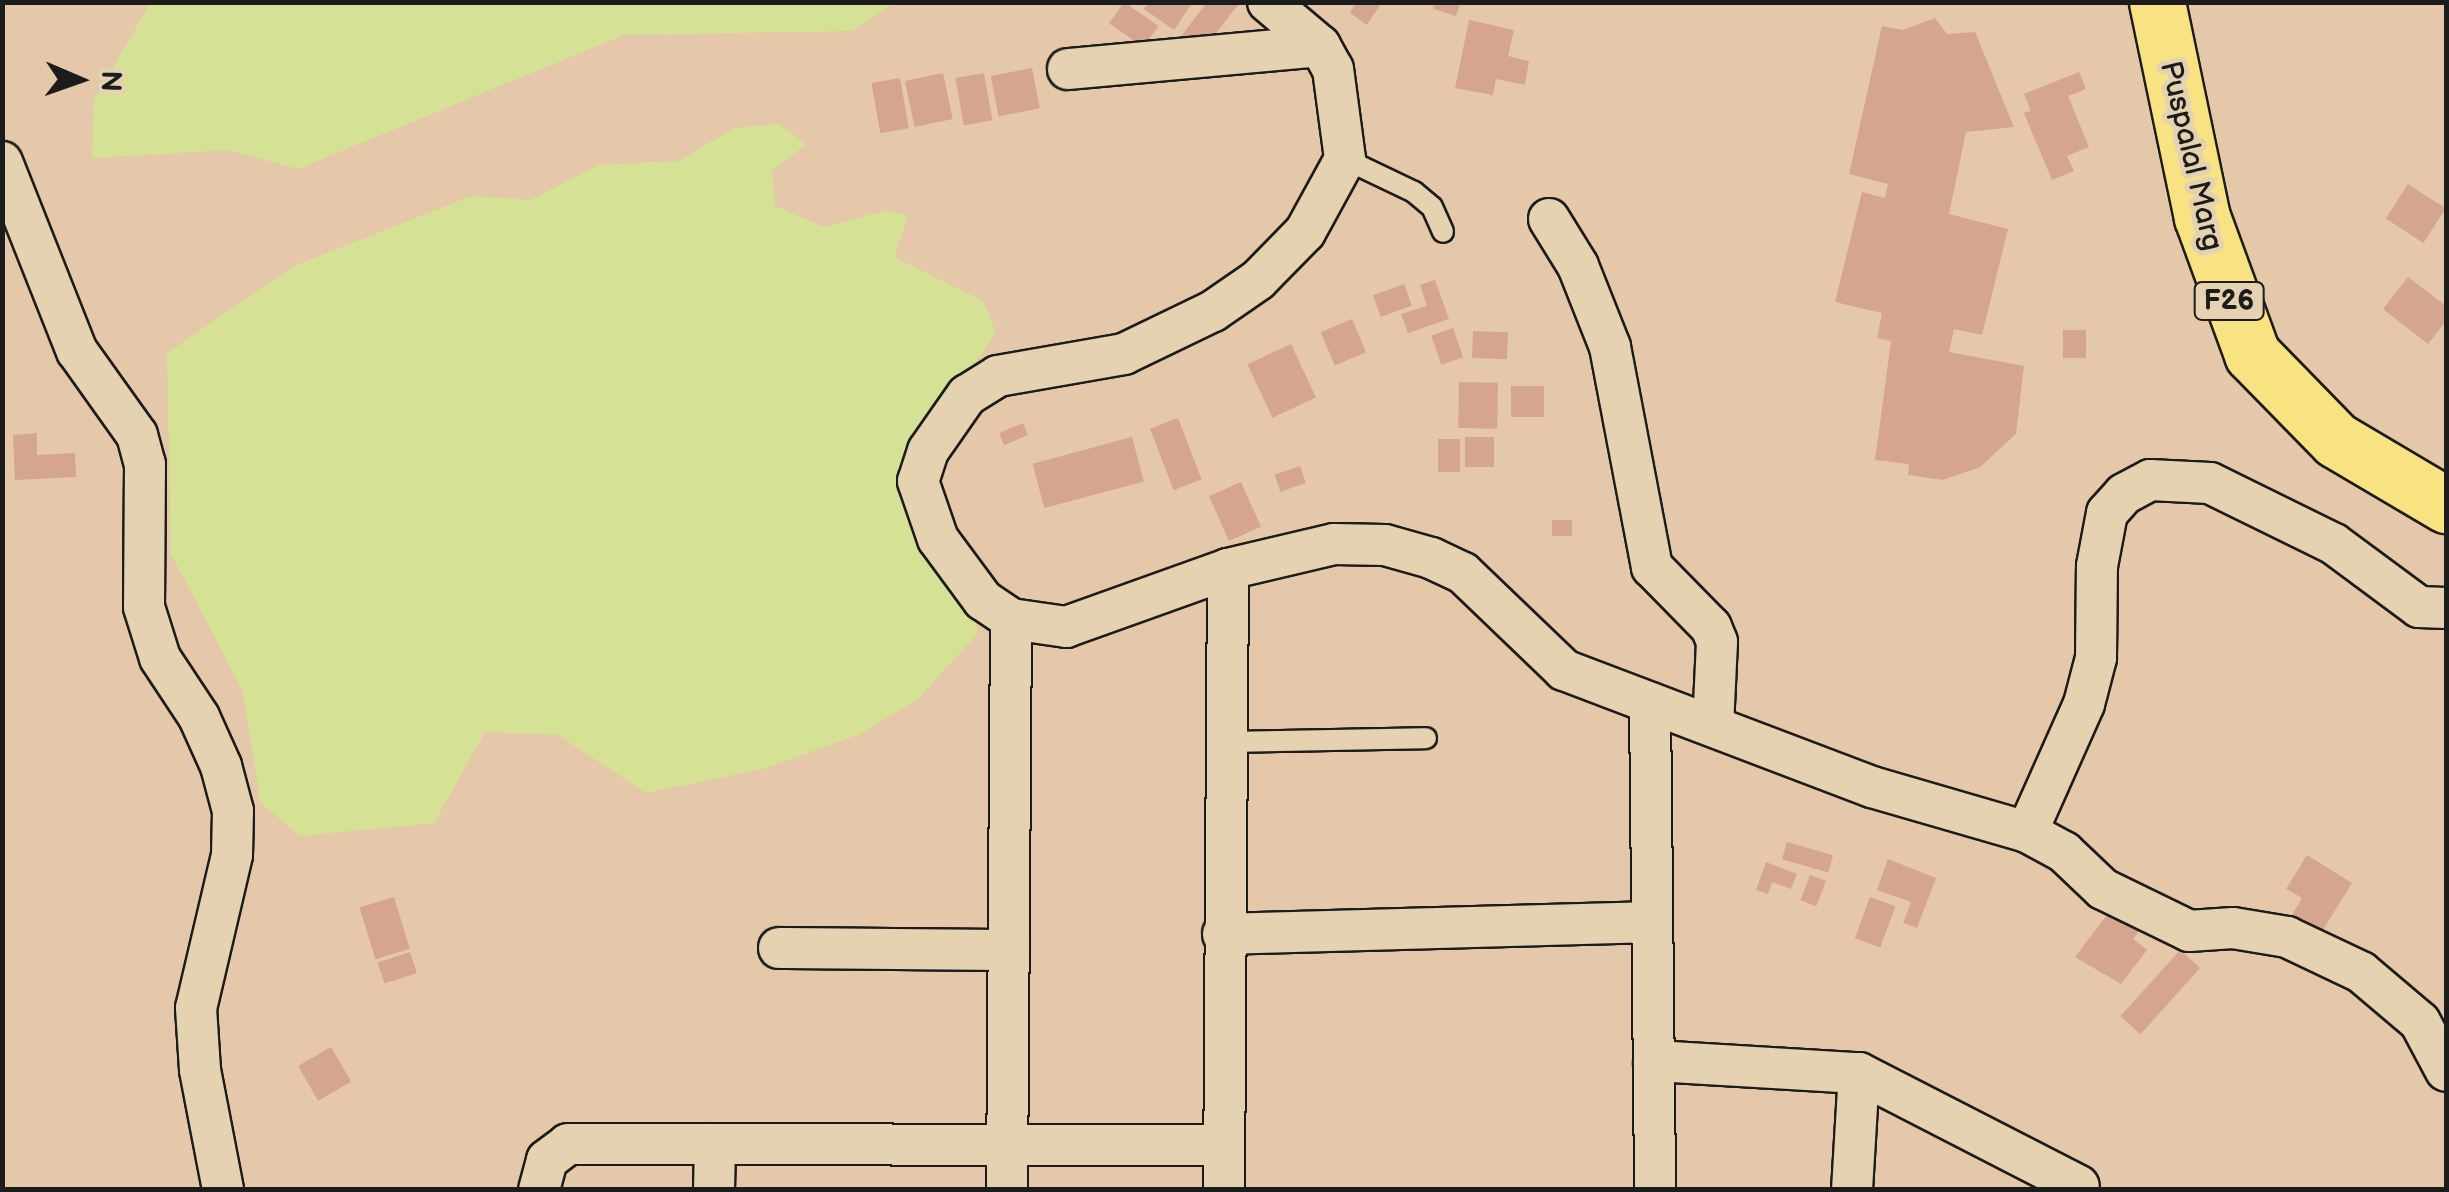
<!DOCTYPE html>
<style>
body{margin:0}
#map{position:relative;width:2449px;height:1192px;overflow:hidden;background:#e5c8a9;font-family:"Balsamiq Sans",sans-serif}
div>[style]{position:absolute}
[style*='--x']{left:calc(var(--x)*1px);top:calc(var(--y)*1px);width:calc(var(--w)*1px);rotate:calc(var(--a)*1deg)}
.green>*{inset:0;background:#d5e194}
.building>*{inset:0;background:#d6a58f;transform-origin:0 0}
.roads{filter:drop-shadow(2px 0 #1c1c1c) drop-shadow(-2px 0 #1c1c1c) drop-shadow(0 2px #1c1c1c) drop-shadow(0 -2px #1c1c1c)}
.lane>*{height:20px;margin:-10px;padding:0 10px;transform-origin:10px;border-radius:10px;background:#e4d2b0}
.street>*{height:40px;margin:-20px;padding:0 20px;transform-origin:20px;border-radius:20px;background:#e4d2b0}
.primary>*{height:55px;margin:-27.5px;padding:0 27.5px;transform-origin:27.5px;border-radius:27.5px;background:#f8e281}
span{translate:-50% -50%;white-space:nowrap;text-align:center;line-height:1.15;-webkit-text-stroke:10px #e4d2b0;paint-order:stroke}
.shield-label span{padding:2px 8px;background:#e4d2b0;border:2px solid;border-radius:8px;-webkit-text-stroke-width:0}
.shield-label{font-size:28px;color:#1c1c1c;font-weight:700}
.street-label{font-size:30px;color:#1c1c1c}
.frame{position:absolute;inset:0;border:5px solid #1c1c1c;pointer-events:none}
.north{position:absolute;left:30px;top:30px;width:100px;height:100px;-webkit-text-stroke:8px #e4d2b0;paint-order:stroke;rotate:92deg;font-size:28px;font-weight:700;line-height:40px;text-align:center;color:#1c1c1c}
.north::after{content:'';display:block;margin:auto;width:35px;height:45px;background:#1c1c1c;clip-path:polygon(50% 0,100% 100%,50% 72%,0 100%)}
</style>
<div id="map">
<div class="green">
<i style="clip-path:polygon(151px 2px,894px 2px,894px 3px,852px 31px,624px 35px,298px 169px,228px 150px,92px 158px,94px 100px)"></i>
<i style="clip-path:polygon(778px 124px,807px 144px,772px 170px,775px 206px,824px 227px,888px 210px,908px 216px,894px 257px,983px 301px,996px 333px,903px 466px,896px 489px,973px 610px,978px 633px,917px 700px,858px 735px,763px 769px,646px 793px,558px 735px,485px 732px,434px 823px,300px 836px,260px 802px,243px 691px,171px 554px,167px 353px,294px 266px,471px 196px,531px 200px,599px 165px,678px 161px,735px 128px)"></i>
</div>
<div class="building">
<i style="left:1124px;top:2px;width:42px;height:26px;rotate:35deg"></i>
<i style="clip-path:polygon(1149px 2px,1193px 2px,1174px 30px,1144px 9px)"></i>
<i style="clip-path:polygon(1207px 2px,1238px 5px,1202px 51px,1182px 35px)"></i>
<i style="clip-path:polygon(1356px 2px,1382px 2px,1367px 25px,1350px 13px)"></i>
<i style="clip-path:polygon(1435px 2px,1461px 2px,1456px 16px,1433px 9px)"></i>
<i style="clip-path:polygon(1935px 18px,1947px 34px,1975px 32px,2014px 127px,1966px 132px,1949px 214px,2008px 229px,1982px 335px,1954px 329px,1949px 352px,2024px 366px,2016px 434px,1980px 467px,1943px 480px,1908px 475px,1909px 464px,1875px 460px,1891px 341px,1877px 338px,1882px 313px,1835px 302px,1862px 192px,1885px 198px,1888px 184px,1849px 174px,1882px 26px,1903px 30px)"></i>
<i style="clip-path:polygon(1469px 20px,1514px 30px,1508px 56px,1529px 61px,1525px 85px,1496px 79px,1493px 95px,1455px 88px)"></i>
<i style="left:1032px;top:68px;width:41px;height:42px;rotate:79deg"></i>
<i style="clip-path:polygon(2079px 72px,2086px 89px,2068px 96px,2089px 147px,2067px 156px,2074px 171px,2052px 180px,2024px 113px,2031px 111px,2024px 94px)"></i>
<i style="left:943px;top:73px;width:47px;height:39px;rotate:78deg"></i>
<i style="left:984px;top:73px;width:48px;height:29px;rotate:80deg"></i>
<i style="left:900px;top:78px;width:51px;height:29px;rotate:80deg"></i>
<i style="left:2408px;top:184px;width:45px;height:41px;rotate:33deg"></i>
<i style="clip-path:polygon(2408px 277px,2446px 306px,2446px 321px,2428px 344px,2383px 309px)"></i>
<i style="clip-path:polygon(1435px 280px,1449px 319px,1408px 333px,1401px 314px,1427px 306px,1420px 285px)"></i>
<i style="left:1404px;top:284px;width:23px;height:33px;rotate:70deg"></i>
<i style="left:1352px;top:319px;width:36px;height:34px;rotate:67deg"></i>
<i style="left:1453px;top:328px;width:31px;height:23px;rotate:71deg"></i>
<i style="left:2086px;top:330px;width:28px;height:23px;rotate:90deg"></i>
<i style="left:1473px;top:331px;width:35px;height:27px;rotate:2deg"></i>
<i style="left:1291px;top:344px;width:59px;height:48px;rotate:65deg"></i>
<i style="left:1459px;top:382px;width:39px;height:46px;rotate:1deg"></i>
<i style="left:1511px;top:386px;width:33px;height:31px"></i>
<i style="left:1178px;top:418px;width:66px;height:30px;rotate:69deg"></i>
<i style="left:1023px;top:423px;width:13px;height:26px;rotate:67deg"></i>
<i style="clip-path:polygon(37px 433px,37px 455px,75px 453px,76px 477px,15px 480px,13px 435px)"></i>
<i style="left:1132px;top:437px;width:46px;height:103px;rotate:75deg"></i>
<i style="left:1465px;top:437px;width:29px;height:30px"></i>
<i style="left:1438px;top:439px;width:22px;height:33px"></i>
<i style="left:1300px;top:466px;width:18px;height:27px;rotate:71deg"></i>
<i style="left:1241px;top:482px;width:49px;height:35px;rotate:66deg"></i>
<i style="left:1552px;top:520px;width:20px;height:16px"></i>
<i style="left:1787px;top:842px;width:48px;height:18px;rotate:16deg"></i>
<i style="clip-path:polygon(2307px 855px,2352px 883px,2318px 938px,2289px 920px,2302px 898px,2286px 889px)"></i>
<i style="clip-path:polygon(1888px 859px,1936px 878px,1917px 928px,1903px 923px,1911px 902px,1877px 890px)"></i>
<i style="clip-path:polygon(1766px 862px,1797px 874px,1791px 889px,1772px 882px,1768px 894px,1756px 890px)"></i>
<i style="left:1810px;top:875px;width:17px;height:27px;rotate:21deg"></i>
<i style="left:394px;top:897px;width:54px;height:36px;rotate:73deg"></i>
<i style="left:1870px;top:897px;width:27px;height:44px;rotate:20deg"></i>
<i style="clip-path:polygon(2113px 907px,2141px 929px,2133px 939px,2147px 950px,2121px 984px,2075px 957px)"></i>
<i style="left:2180px;top:950px;width:27px;height:89px;rotate:42deg"></i>
<i style="left:410px;top:952px;width:22px;height:34px;rotate:72deg"></i>
<i style="left:331px;top:1047px;width:40px;height:38px;rotate:60deg"></i>
</div>
<div class="roads">
<div class="lane">
<i style="--x:1345;--y:159;--w:76;--a:25.6"></i>
<i style="--x:1414;--y:192;--w:23;--a:40"></i>
<i style="--x:1432;--y:207;--w:27;--a:66"></i>
<i style="--x:1225;--y:742;--w:201;--a:-1.1"></i>
</div>
<div class="street">
<i style="--x:1268;--y:2;--w:68;--a:40.2"></i>
<i style="--x:1320;--y:46;--w:26;--a:61"></i>
<i style="--x:1333;--y:69;--w:91;--a:82.4"></i>
<i style="--x:1345;--y:159;--w:83;--a:118.7"></i>
<i style="--x:1305;--y:232;--w:67;--a:134.4"></i>
<i style="--x:1258;--y:280;--w:55;--a:145.4"></i>
<i style="--x:1213;--y:311;--w:99;--a:154.2"></i>
<i style="--x:1124;--y:354;--w:128;--a:170.1"></i>
<i style="--x:998;--y:376;--w:36;--a:148"></i>
<i style="--x:967;--y:395;--w:68;--a:124.9"></i>
<i style="--x:928;--y:451;--w:32;--a:108"></i>
<i style="--x:918;--y:481;--w:61;--a:71"></i>
<i style="--x:938;--y:539;--w:76;--a:53.6"></i>
<i style="--x:983;--y:600;--w:34;--a:34"></i>
<i style="--x:1011;--y:619;--w:56;--a:8.3"></i>
<i style="--x:1066;--y:627;--w:172;--a:-19.7"></i>
<i style="--x:1228;--y:569;--w:109;--a:-13.3"></i>
<i style="--x:1334;--y:544;--w:51;--a:1.1"></i>
<i style="--x:1385;--y:545;--w:48;--a:15.8"></i>
<i style="--x:1431;--y:558;--w:35;--a:25"></i>
<i style="--x:1463;--y:573;--w:140;--a:43.8"></i>
<i style="--x:1564;--y:670;--w:329;--a:20.8"></i>
<i style="--x:1872;--y:787;--w:161;--a:16.2"></i>
<i style="--x:2027;--y:832;--w:42;--a:28.4"></i>
<i style="--x:2064;--y:852;--w:54;--a:43.5"></i>
<i style="--x:2103;--y:889;--w:96;--a:26"></i>
<i style="--x:2189;--y:931;--w:44;--a:-3.9"></i>
<i style="--x:2233;--y:928;--w:55;--a:9.5"></i>
<i style="--x:2287;--y:937;--w:82;--a:25.3"></i>
<i style="--x:2361;--y:972;--w:77;--a:40.3"></i>
<i style="--x:2420;--y:1022;--w:55;--a:62"></i>
<i style="--x:1068;--y:69;--w:253;--a:-5.2"></i>
<i style="--x:2;--y:162;--w:203;--a:68.4"></i>
<i style="--x:77;--y:351;--w:103;--a:54.5"></i>
<i style="--x:137;--y:435;--w:30;--a:75"></i>
<i style="--x:145;--y:464;--w:143;--a:90.4"></i>
<i style="--x:144;--y:607;--w:53;--a:72.6"></i>
<i style="--x:160;--y:658;--w:71;--a:56.5"></i>
<i style="--x:199;--y:717;--w:54;--a:65.8"></i>
<i style="--x:221;--y:766;--w:47;--a:75.1"></i>
<i style="--x:233;--y:811;--w:44;--a:91.3"></i>
<i style="--x:232;--y:855;--w:157;--a:103.2"></i>
<i style="--x:196;--y:1008;--w:62;--a:86.3"></i>
<i style="--x:200;--y:1070;--w:122;--a:79.1"></i>
<i style="--x:1549;--y:219;--w:55;--a:58.3"></i>
<i style="--x:1578;--y:266;--w:87;--a:68.4"></i>
<i style="--x:1610;--y:347;--w:224;--a:79.2"></i>
<i style="--x:1652;--y:567;--w:84;--a:45.5"></i>
<i style="--x:1711;--y:627;--w:16;--a:68"></i>
<i style="--x:1717;--y:642;--w:84;--a:92.7"></i>
<i style="--x:1650;--y:703;--w:487;--a:89.4"></i>
<i style="--x:2027;--y:832;--w:140;--a:-66"></i>
<i style="--x:2084;--y:704;--w:48;--a:-75.4"></i>
<i style="--x:2096;--y:658;--w:92;--a:-89.4"></i>
<i style="--x:2097;--y:566;--w:54;--a:-79.3"></i>
<i style="--x:2107;--y:513;--w:25;--a:-48"></i>
<i style="--x:2124;--y:494;--w:30;--a:-28"></i>
<i style="--x:2150;--y:480;--w:60;--a:2.9"></i>
<i style="--x:2210;--y:483;--w:138;--a:26.2"></i>
<i style="--x:2334;--y:544;--w:106;--a:36.5"></i>
<i style="--x:2419;--y:607;--w:27;--a:2"></i>
<i style="--x:1223;--y:934;--w:429;--a:-1.6"></i>
<i style="--x:779;--y:948;--w:230;--a:0.5"></i>
<i style="--x:1654;--y:1061;--w:205;--a:3.4"></i>
<i style="--x:1859;--y:1073;--w:247;--a:27.2"></i>
<i style="--x:539;--y:1190;--w:31;--a:-75"></i>
<i style="--x:547;--y:1160;--w:26;--a:-37"></i>
<i style="--x:568;--y:1144;--w:656;--a:0.09"></i>
<i style="--x:714;--y:1190;--w:43;--a:-88.7"></i>
<i style="--x:1007;--y:1190;--w:571;--a:-89.6"></i>
<i style="--x:1224;--y:1190;--w:621;--a:-89.63"></i>
<i style="--x:1852;--y:1190;--w:117;--a:-86.6"></i>
</div>
<div class="primary">
<i style="--x:2157;--y:2;--w:220;--a:78.2"></i>
<i style="--x:2202;--y:217;--w:146;--a:69.9"></i>
<i style="--x:2252;--y:354;--w:120;--a:45.7"></i>
<i style="--x:2336;--y:440;--w:128;--a:30.6"></i>
</div>
</div>
<div class="shield-label">
<span style="left:2229px;top:301px">F26</span>
</div>
<div class="street-label">
<span style="left:2191px;top:156px;rotate:77deg">Puspalal Marg</span>
</div>
<div class="frame"></div>
<div class="north">N</div>
</div>
